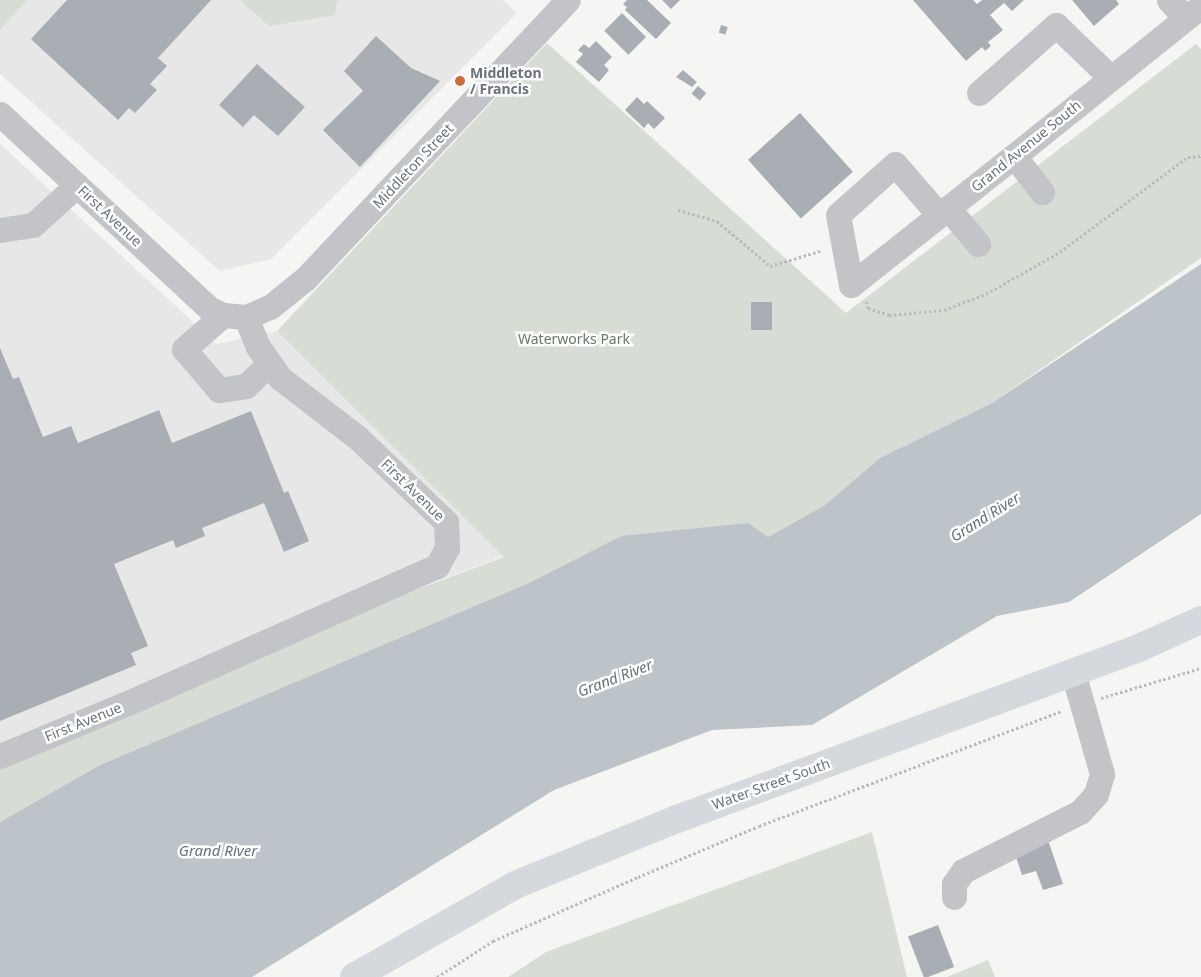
<!DOCTYPE html>
<style>
body{margin:0}
#map{position:relative;width:1201px;height:977px;overflow:hidden;background:#f5f6f3;font-family:"Noto Sans",sans-serif}
div>[style]{position:absolute}
[style*='--x']{left:calc(var(--x)*1px);top:calc(var(--y)*1px);width:calc(var(--w)*1px);rotate:calc(var(--a)*1deg)}
.built>*{inset:0;background:#e6e7e6}
.green>*{inset:0;background:#d7dcd4}
.water>*{inset:0;background:#bcc3c9}
.building>*{inset:0;background:#a8aeb4;transform-origin:0 0}
.path>*{height:3px;margin-top:-1.5px;transform-origin:0;background:repeating-linear-gradient(90deg,#b9bbbe 0 2.5px,transparent 0 5px)}
.minor>*{height:25px;margin:-12.5px;padding:0 12.5px;transform-origin:12.5px;border-radius:12.5px;background:#c2c4c7}
.major>*{height:28px;margin:-14px;padding:0 14px;transform-origin:14px;border-radius:14px;background:#d5d8dc}
.dots>*{width:14px;height:14px;translate:-50% -50%;box-sizing:border-box;border:2px solid #fff;border-radius:50%}
span{translate:-50% -50%;white-space:nowrap;text-align:center;line-height:1.15;-webkit-text-stroke:5px #fff;paint-order:stroke}
.poi-label{font-size:14px;color:#687380;font-weight:700}
.left{translate:0 -50%;text-align:left}
.street-label{font-size:14px;color:#687380}
.park-label{font-size:14px;color:#687866}
.water-label{font-size:15px;color:#64737c;font-style:italic}
</style>
<div id="map">
<div class="built">
<i style="clip-path:polygon(27px 0,503px 0,517px 13px,271px 259px,220px 271px,0 74px,0 30px)"></i>
<i style="clip-path:polygon(0 144px,217px 344px,277px 331px,504px 556px,308px 630px,0 764px)"></i>
</div>
<div class="green">
<i style="clip-path:polygon(0 0,27px 0,0 30px)"></i>
<i style="clip-path:polygon(240px 0,337px 0,335px 15px,269px 26px)"></i>
<i style="clip-path:polygon(547px 43px,846px 313px,1196px 44px,1201px 49px,1201px 258px,992px 403px,880px 458px,825px 505px,768px 537px,621px 536px,531px 582px,100px 765px,0 822px,0 764px,308px 630px,504px 557px,277px 331px)"></i>
<i style="clip-path:polygon(872px 832px,907px 977px,508px 977px,546px 952px)"></i>
<i style="clip-path:polygon(988px 960px,995px 977px,947px 977px)"></i>
</div>
<div class="water">
<i style="clip-path:polygon(1201px 264px,1201px 514px,1069px 602px,997px 616px,812px 725px,712px 730px,554px 790px,252px 977px,0 977px,0 822px,100px 765px,531px 582px,621px 536px,748px 523px,768px 537px,825px 505px,880px 458px,992px 403px)"></i>
</div>
<div class="building">
<i style="clip-path:polygon(67px 0,211px 0,158px 58px,167px 66px,150px 84px,157px 90px,135px 113px,129px 108px,118px 120px,31px 39px)"></i>
<i style="clip-path:polygon(627px 0,647px 0,671px 23px,656px 39px,625px 10px,627px 7px,623px 4px)"></i>
<i style="clip-path:polygon(662px 0,680px 0,671px 9px)"></i>
<i style="clip-path:polygon(913px 0,973px 0,977px 4px,982px 0,1024px 0,1012px 11px,1004px 3px,990px 15px,1003px 30px,988px 42px,991px 46px,985px 51px,982px 47px,966px 61px)"></i>
<i style="clip-path:polygon(1072px 0,1116px 0,1119px 4px,1094px 26px)"></i>
<i style="left:622px;top:13px;width:34px;height:25px;rotate:45deg"></i>
<i style="left:721px;top:25px;width:7px;height:8px;rotate:16deg"></i>
<i style="clip-path:polygon(376px 36px,411px 68px,440px 81px,360px 167px,323px 130px,363px 91px,344px 71px)"></i>
<i style="clip-path:polygon(596px 41px,612px 57px,604px 65px,609px 70px,599px 82px,576px 62px,583px 54px,578px 50px,584px 44px,589px 48px)"></i>
<i style="clip-path:polygon(257px 64px,305px 107px,278px 136px,254px 115px,243px 127px,219px 105px)"></i>
<i style="clip-path:polygon(683px 70px,697px 82px,692px 87px,676px 77px)"></i>
<i style="left:698px;top:86px;width:11px;height:10px;rotate:41deg"></i>
<i style="clip-path:polygon(637px 97px,644px 104px,647px 101px,665px 118px,654px 129px,648px 123px,644px 128px,625px 110px)"></i>
<i style="left:800px;top:113px;width:79px;height:70px;rotate:48deg"></i>
<i style="left:751px;top:302px;width:21px;height:28px"></i>
<i style="clip-path:polygon(0 348px,13px 379px,19px 377px,43px 437px,71px 426px,78px 443px,159px 410px,172px 443px,251px 411px,284px 493px,288px 491px,309px 541px,284px 552px,264px 503px,202px 528px,205px 536px,176px 548px,173px 540px,114px 564px,148px 646px,131px 653px,136px 665px,0 721px)"></i>
<i style="clip-path:polygon(1048px 840px,1063px 884px,1043px 890px,1036px 871px,1022px 875px,1014px 851px)"></i>
<i style="left:938px;top:925px;width:45px;height:32px;rotate:69deg"></i>
</div>
<div class="path">
<i style="--x:678;--y:210;--w:41;--a:15.8"></i>
<i style="--x:717;--y:221;--w:70;--a:40.3"></i>
<i style="--x:770;--y:266;--w:55;--a:-16.8"></i>
<i style="--x:866;--y:301;--w:7;--a:74"></i>
<i style="--x:868;--y:308;--w:22;--a:18"></i>
<i style="--x:889;--y:315;--w:55;--a:-5.2"></i>
<i style="--x:944;--y:310;--w:45;--a:-20.9"></i>
<i style="--x:986;--y:294;--w:85;--a:-29.6"></i>
<i style="--x:1060;--y:252;--w:159;--a:-36.6"></i>
<i style="--x:1188;--y:157;--w:13;--a:-4"></i>
<i style="--x:1101;--y:698;--w:104;--a:-16.7"></i>
<i style="--x:437;--y:977;--w:67;--a:-32.7"></i>
<i style="--x:493;--y:941;--w:158;--a:-23.8"></i>
<i style="--x:638;--y:877;--w:131;--a:-22.9"></i>
<i style="--x:759;--y:826;--w:324;--a:-20.8"></i>
</div>
<div class="minor">
<i style="--x:1169;--y:0;--w:24;--a:48"></i>
<i style="--x:979;--y:93;--w:103;--a:-41.4"></i>
<i style="--x:1056;--y:25;--w:76;--a:43.9"></i>
<i style="--x:0;--y:114;--w:287;--a:42.9"></i>
<i style="--x:210;--y:309;--w:14;--a:25"></i>
<i style="--x:223;--y:315;--w:23;--a:5"></i>
<i style="--x:246;--y:317;--w:26;--a:-23"></i>
<i style="--x:270;--y:307;--w:45;--a:-38.7"></i>
<i style="--x:305;--y:279;--w:383;--a:-46.7"></i>
<i style="--x:1014;--y:156;--w:46;--a:52.1"></i>
<i style="--x:948;--y:208;--w:47;--a:50.2"></i>
<i style="--x:939;--y:215;--w:67;--a:-130.8"></i>
<i style="--x:895;--y:164;--w:76;--a:138.2"></i>
<i style="--x:838;--y:215;--w:71;--a:79.5"></i>
<i style="--x:851;--y:285;--w:208;--a:-38.4"></i>
<i style="--x:1014;--y:156;--w:240;--a:-38.7"></i>
<i style="--x:0;--y:230;--w:33;--a:-9"></i>
<i style="--x:33;--y:225;--w:59;--a:-42.3"></i>
<i style="--x:223;--y:315;--w:52;--a:138.9"></i>
<i style="--x:184;--y:349;--w:54;--a:49.5"></i>
<i style="--x:219;--y:390;--w:27;--a:-8"></i>
<i style="--x:246;--y:386;--w:32;--a:-44"></i>
<i style="--x:0;--y:756;--w:141;--a:-22.6"></i>
<i style="--x:130;--y:702;--w:336;--a:-23.9"></i>
<i style="--x:437;--y:566;--w:21;--a:-61"></i>
<i style="--x:447;--y:548;--w:26;--a:-92"></i>
<i style="--x:446;--y:522;--w:122;--a:-136.3"></i>
<i style="--x:358;--y:438;--w:98;--a:-142.4"></i>
<i style="--x:280;--y:378;--w:38;--a:-125"></i>
<i style="--x:258;--y:347;--w:32;--a:-112"></i>
<i style="--x:954;--y:897;--w:13;--a:-90"></i>
<i style="--x:954;--y:884;--w:16;--a:-55"></i>
<i style="--x:963;--y:871;--w:131;--a:-26.8"></i>
<i style="--x:1080;--y:812;--w:24;--a:-48"></i>
<i style="--x:1096;--y:794;--w:21;--a:-73"></i>
<i style="--x:1102;--y:774;--w:106;--a:-105.9"></i>
</div>
<div class="major">
<i style="--x:354;--y:977;--w:185;--a:-29.7"></i>
<i style="--x:515;--y:885;--w:175;--a:-22.2"></i>
<i style="--x:677;--y:819;--w:493;--a:-20.3"></i>
<i style="--x:1139;--y:648;--w:68;--a:-24.3"></i>
</div>
<div class="dots">
<i style="left:460px;top:81px;background:#cd6b3b"></i>
</div>
<div class="poi-label">
<span class="left" style="left:470px;top:81px">Middleton<br>/ Francis</span>
</div>
<div class="street-label">
<span style="left:1026px;top:146px;rotate:-39deg">Grand Avenue South</span>
<span style="left:413px;top:166px;rotate:-47deg">Middleton Street</span>
<span style="left:110px;top:216px;rotate:43deg">First Avenue</span>
<span style="left:413px;top:490px;rotate:44deg">First Avenue</span>
<span style="left:83px;top:722px;rotate:-22deg">First Avenue</span>
<span style="left:771px;top:784px;rotate:-20deg">Water Street South</span>
</div>
<div class="park-label">
<span style="left:574px;top:339px">Waterworks Park</span>
</div>
<div class="water-label">
<span style="left:985px;top:517px;rotate:-32deg">Grand River</span>
<span style="left:615px;top:678px;rotate:-21deg">Grand River</span>
<span style="left:218px;top:851px">Grand River</span>
</div>
</div>
